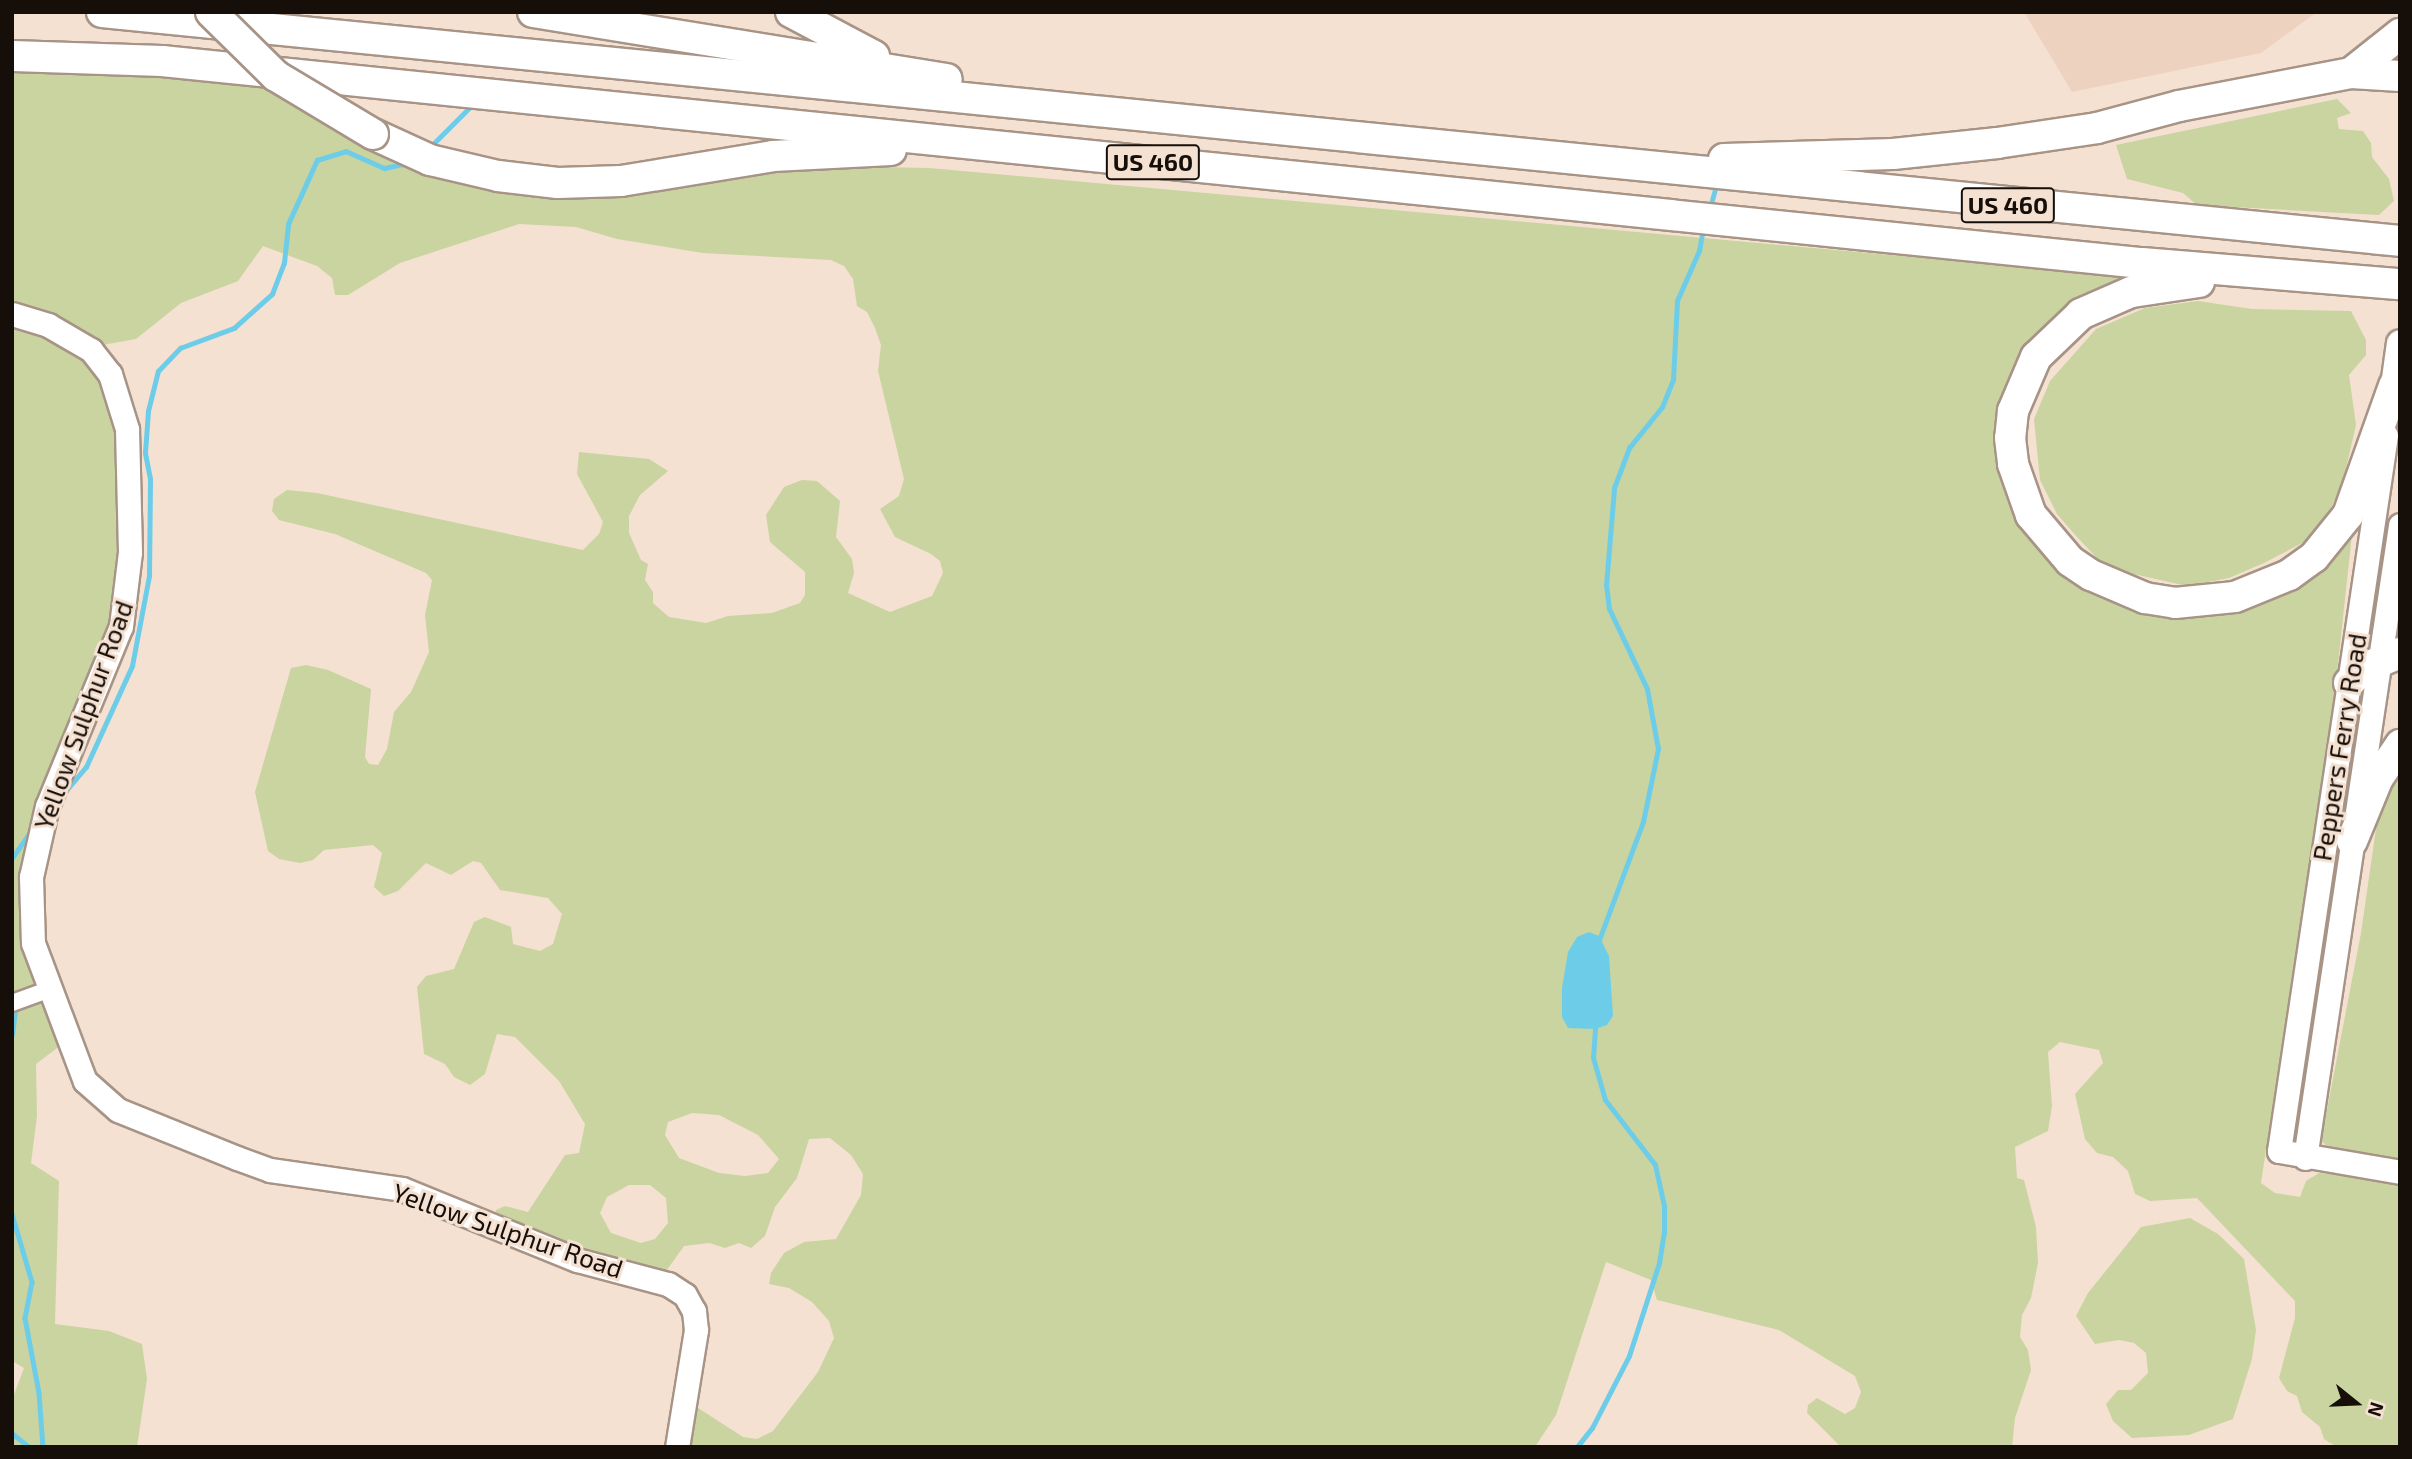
<!DOCTYPE html>
<style>
body{margin:0}
#map{position:relative;width:2412px;height:1459px;overflow:hidden;background:#f5e1d1;font-family:"Exo 2",sans-serif}
div>[style]{position:absolute}
[style*='--x']{left:calc(var(--x)*1px);top:calc(var(--y)*1px);width:calc(var(--w)*1px);rotate:calc(var(--a)*1deg)}
.built>*{inset:0;background:#edd3bf}
.green>*{inset:0;background:#c9d4a0}
.water>*{inset:0;background:#6dcde9}
.stream>*{height:4.5px;margin:-2.25px;padding:0 2.25px;transform-origin:2.25px;border-radius:2.25px;background:#6dcde9}
.roads{filter:drop-shadow(2px 0 #a79486) drop-shadow(-2px 0 #a79486) drop-shadow(0 2px #a79486) drop-shadow(0 -2px #a79486)}
.street>*{height:16px;margin:-8px;padding:0 8px;transform-origin:8px;border-radius:8px;background:#fff}
.secondary>*{height:23px;margin:-11.5px;padding:0 11.5px;transform-origin:11.5px;border-radius:11.5px;background:#fff}
.primary>*{height:26px;margin:-13px;padding:0 13px;transform-origin:13px;border-radius:13px;background:#fff}
.highway>*{height:30px;margin:-15px;padding:0 15px;transform-origin:15px;border-radius:15px;background:#fff}
.bridges{filter:drop-shadow(2px 0 #a79486) drop-shadow(-2px 0 #a79486) drop-shadow(0 2px #a79486) drop-shadow(0 -2px #a79486)}
.highway-bridge>*{height:30px;margin:-15px;padding:0 15px;transform-origin:15px;border-radius:15px;background:#fff}
span{translate:-50% -50%;white-space:nowrap;text-align:center;line-height:1.15;-webkit-text-stroke:6px #f5e1d1;paint-order:stroke}
.shield-label span{padding:2px 5px;background:#f5e1d1;border:2px solid;border-radius:5px;-webkit-text-stroke-width:0}
.shield-label{font-size:24px;color:#150e09;font-weight:700}
.street-label{font-size:26px;color:#150e09}
.frame{position:absolute;inset:0;border:14px solid #150e09;pointer-events:none}
.north{position:absolute;left:2321px;top:1368px;width:70px;height:70px;-webkit-text-stroke:5px #f5e1d1;paint-order:stroke;rotate:108deg;font-size:19px;font-weight:700;line-height:28px;text-align:center;color:#150e09}
.north::after{content:'';display:block;margin:auto;width:24px;height:32px;background:#150e09;clip-path:polygon(50% 0,100% 100%,50% 72%,0 100%)}
</style>
<div id="map">
<div class="built">
<i style="clip-path:polygon(2024px 12px,2317px 12px,2261px 53px,2072px 92px)"></i>
</div>
<div class="green">
<i style="clip-path:polygon(evenodd,58px 70px,274px 87px,459px 179px,834px 166px,929px 168px,2134px 277px,2014px 397px,2030px 526px,2193px 614px,2353px 525px,2336px 682px,2261px 1183px,2275px 1193px,2300px 1197px,2306px 1181px,2319px 1173px,2400px 1180px,2400px 1447px,2337px 1447px,2324px 1439px,2320px 1427px,2302px 1412px,2297px 1396px,2287px 1391px,2279px 1378px,2295px 1318px,2295px 1301px,2197px 1198px,2150px 1201px,2135px 1194px,2128px 1171px,2113px 1157px,2097px 1153px,2085px 1139px,2075px 1094px,2103px 1063px,2099px 1050px,2060px 1042px,2048px 1052px,2052px 1106px,2048px 1131px,2015px 1147px,2017px 1178px,2024px 1180px,2036px 1227px,2038px 1263px,2031px 1298px,2022px 1315px,2020px 1337px,2028px 1350px,2031px 1370px,2015px 1418px,2012px 1447px,1841px 1447px,1807px 1413px,1808px 1405px,1817px 1398px,1845px 1414px,1855px 1408px,1861px 1392px,1855px 1376px,1779px 1330px,1657px 1300px,1651px 1280px,1606px 1262px,1556px 1415px,1535px 1447px,684px 1447px,695px 1406px,743px 1437px,757px 1439px,773px 1431px,818px 1372px,834px 1338px,829px 1321px,812px 1302px,789px 1288px,769px 1284px,771px 1273px,784px 1253px,804px 1242px,836px 1239px,861px 1195px,863px 1174px,851px 1155px,830px 1138px,809px 1139px,797px 1178px,775px 1207px,765px 1236px,751px 1248px,739px 1243px,725px 1248px,709px 1243px,684px 1246px,664px 1274px,575px 1252px,496px 1216px,496px 1210px,505px 1206px,528px 1212px,565px 1155px,579px 1153px,585px 1124px,559px 1081px,515px 1037px,497px 1034px,485px 1074px,470px 1085px,454px 1077px,445px 1064px,424px 1054px,417px 987px,426px 976px,454px 969px,474px 922px,485px 917px,511px 927px,513px 944px,540px 951px,553px 944px,562px 914px,548px 898px,500px 890px,481px 863px,473px 861px,451px 875px,426px 863px,398px 891px,384px 896px,374px 887px,382px 853px,373px 845px,324px 850px,313px 860px,300px 863px,279px 859px,268px 851px,255px 792px,291px 668px,306px 665px,328px 670px,371px 689px,365px 757px,369px 764px,378px 765px,387px 749px,394px 712px,411px 692px,429px 652px,425px 615px,432px 580px,426px 573px,335px 534px,279px 520px,272px 511px,274px 499px,287px 490px,317px 493px,583px 550px,599px 534px,603px 522px,577px 474px,579px 452px,649px 459px,668px 471px,640px 495px,629px 516px,629px 533px,641px 560px,648px 564px,645px 580px,653px 592px,653px 603px,669px 617px,706px 623px,728px 616px,772px 613px,800px 603px,805px 595px,805px 572px,770px 542px,766px 515px,784px 487px,802px 480px,817px 481px,840px 501px,836px 537px,852px 559px,854px 573px,848px 593px,890px 612px,932px 596px,943px 573px,940px 561px,931px 554px,895px 537px,880px 509px,899px 496px,904px 479px,878px 371px,881px 345px,875px 328px,867px 312px,857px 306px,853px 279px,844px 266px,831px 260px,703px 253px,617px 239px,576px 227px,519px 224px,400px 263px,348px 295px,335px 295px,332px 278px,317px 266px,263px 246px,238px 281px,181px 303px,136px 339px,97px 346px,12px 306px,12px 71px,58px 70px,692px 1113px,719px 1115px,758px 1135px,779px 1159px,768px 1173px,745px 1176px,719px 1173px,679px 1158px,665px 1135px,668px 1122px,692px 1113px,58px 70px,629px 1185px,650px 1185px,666px 1198px,668px 1223px,655px 1239px,641px 1243px,611px 1233px,600px 1213px,607px 1197px,629px 1185px)"></i>
<i style="clip-path:polygon(2337px 99px,2351px 113px,2337px 118px,2339px 129px,2363px 131px,2371px 143px,2372px 157px,2389px 179px,2394px 201px,2379px 215px,2197px 205px,2183px 193px,2127px 179px,2116px 145px)"></i>
<i style="clip-path:polygon(2198px 301px,2252px 309px,2351px 311px,2366px 340px,2366px 355px,2349px 375px,2356px 425px,2343px 481px,2325px 521px,2306px 541px,2264px 563px,2229px 578px,2187px 586px,2120px 571px,2097px 558px,2077px 537px,2057px 514px,2040px 480px,2034px 419px,2050px 381px,2096px 329px,2145px 308px)"></i>
<i style="clip-path:polygon(12px 318px,36px 326px,96px 367px,117px 414px,120px 602px,23px 871px,61px 1045px,36px 1064px,37px 1116px,31px 1163px,59px 1181px,55px 1324px,109px 1331px,142px 1344px,147px 1379px,137px 1447px,12px 1447px,12px 1400px,24px 1368px,12px 1361px)"></i>
<i style="clip-path:polygon(2400px 759px,2400px 1163px,2332px 1150px,2321px 1141px,2361px 933px,2379px 808px)"></i>
<i style="clip-path:polygon(2190px 1218px,2218px 1234px,2244px 1259px,2256px 1330px,2252px 1359px,2233px 1419px,2189px 1435px,2132px 1438px,2113px 1421px,2106px 1404px,2118px 1390px,2131px 1390px,2148px 1373px,2146px 1353px,2134px 1343px,2119px 1340px,2095px 1344px,2076px 1316px,2088px 1293px,2141px 1227px)"></i>
</div>
<div class="water">
<i style="clip-path:polygon(1589px 932px,1599px 936px,1609px 956px,1613px 1016px,1607px 1025px,1595px 1029px,1568px 1028px,1562px 1017px,1562px 988px,1568px 952px,1577px 937px)"></i>
</div>
<div class="stream">
<i style="--x:429;--y:148;--w:61;--a:-45"></i>
<i style="--x:1710;--y:207;--w:26;--a:-74"></i>
<i style="--x:64;--y:793;--w:34;--a:-50"></i>
<i style="--x:86;--y:767;--w:111;--a:-65.5"></i>
<i style="--x:132;--y:666;--w:92;--a:-79.3"></i>
<i style="--x:149;--y:576;--w:97;--a:-89.4"></i>
<i style="--x:150;--y:479;--w:26;--a:-101"></i>
<i style="--x:145;--y:453;--w:42;--a:-85.9"></i>
<i style="--x:148;--y:411;--w:41;--a:-76"></i>
<i style="--x:158;--y:371;--w:32;--a:-46"></i>
<i style="--x:180;--y:348;--w:58;--a:-20.3"></i>
<i style="--x:234;--y:328;--w:51;--a:-41.8"></i>
<i style="--x:272;--y:294;--w:33;--a:-69"></i>
<i style="--x:284;--y:263;--w:39;--a:-84"></i>
<i style="--x:288;--y:224;--w:70;--a:-65.6"></i>
<i style="--x:317;--y:160;--w:30;--a:-17"></i>
<i style="--x:346;--y:151;--w:42;--a:24.1"></i>
<i style="--x:384;--y:168;--w:25;--a:-12"></i>
<i style="--x:12;--y:858;--w:33;--a:-55"></i>
<i style="--x:1599;--y:940;--w:126;--a:-69.6"></i>
<i style="--x:1643;--y:822;--w:75;--a:-78.4"></i>
<i style="--x:1658;--y:749;--w:61;--a:-100.4"></i>
<i style="--x:1647;--y:689;--w:89;--a:-115.4"></i>
<i style="--x:1609;--y:609;--w:23;--a:-97"></i>
<i style="--x:1606;--y:586;--w:98;--a:-85.3"></i>
<i style="--x:1614;--y:488;--w:43;--a:-69.4"></i>
<i style="--x:1629;--y:448;--w:53;--a:-51.2"></i>
<i style="--x:1662;--y:407;--w:29;--a:-68"></i>
<i style="--x:1673;--y:380;--w:79;--a:-87.1"></i>
<i style="--x:1677;--y:301;--w:55;--a:-66.3"></i>
<i style="--x:1699;--y:251;--w:22;--a:-80"></i>
<i style="--x:12;--y:1035;--w:24;--a:-83"></i>
<i style="--x:12;--y:1214;--w:71;--a:73.6"></i>
<i style="--x:32;--y:1282;--w:37;--a:101"></i>
<i style="--x:25;--y:1318;--w:76;--a:79.4"></i>
<i style="--x:39;--y:1393;--w:54;--a:85.8"></i>
<i style="--x:12;--y:1433;--w:22;--a:39"></i>
<i style="--x:1577;--y:1447;--w:24;--a:-52"></i>
<i style="--x:1592;--y:1428;--w:81;--a:-62.8"></i>
<i style="--x:1629;--y:1356;--w:98;--a:-72.1"></i>
<i style="--x:1659;--y:1263;--w:30;--a:-81"></i>
<i style="--x:1664;--y:1233;--w:27;--a:-90"></i>
<i style="--x:1664;--y:1206;--w:42;--a:-102.4"></i>
<i style="--x:1655;--y:1165;--w:82;--a:-127.6"></i>
<i style="--x:1605;--y:1100;--w:44;--a:-105.9"></i>
<i style="--x:1593;--y:1058;--w:32;--a:-86"></i>
</div>
<div class="roads">
<div class="street">
<i style="--x:12;--y:1003;--w:38;--a:-20"></i>
</div>
<div class="secondary">
<i style="--x:12;--y:314;--w:38;--a:17"></i>
<i style="--x:48;--y:325;--w:50;--a:30.2"></i>
<i style="--x:91;--y:350;--w:31;--a:52"></i>
<i style="--x:110;--y:374;--w:58;--a:72.8"></i>
<i style="--x:127;--y:429;--w:123;--a:88.6"></i>
<i style="--x:130;--y:552;--w:75;--a:96.9"></i>
<i style="--x:121;--y:626;--w:195;--a:112.3"></i>
<i style="--x:47;--y:806;--w:73;--a:102.7"></i>
<i style="--x:31;--y:877;--w:66;--a:88.3"></i>
<i style="--x:33;--y:943;--w:147;--a:69.4"></i>
<i style="--x:85;--y:1081;--w:44;--a:41.3"></i>
<i style="--x:118;--y:1110;--w:128;--a:22"></i>
<i style="--x:237;--y:1158;--w:35;--a:20"></i>
<i style="--x:270;--y:1170;--w:133;--a:8.2"></i>
<i style="--x:402;--y:1189;--w:189;--a:22.1"></i>
<i style="--x:577;--y:1260;--w:94;--a:14.8"></i>
<i style="--x:668;--y:1284;--w:20;--a:33"></i>
<i style="--x:685;--y:1295;--w:18;--a:61"></i>
<i style="--x:694;--y:1311;--w:19;--a:84"></i>
<i style="--x:696;--y:1330;--w:119;--a:99.2"></i>
<i style="--x:2386;--y:435;--w:724;--a:98.5"></i>
<i style="--x:2279;--y:1151;--w:123;--a:9.8"></i>
<i style="--x:2305;--y:1158;--w:640;--a:-81.46"></i>
</div>
<div class="primary">
<i style="--x:2394;--y:386;--w:43;--a:-82.1"></i>
</div>
<div class="highway">
<i style="--x:102;--y:12;--w:2309;--a:5.69"></i>
<i style="--x:533;--y:12;--w:419;--a:9.2"></i>
<i style="--x:791;--y:12;--w:94;--a:27.9"></i>
<i style="--x:12;--y:56;--w:150;--a:1.9"></i>
<i style="--x:162;--y:61;--w:1990;--a:5.83"></i>
<i style="--x:2142;--y:263;--w:259;--a:4.7"></i>
<i style="--x:2351;--y:73;--w:63;--a:-38.5"></i>
<i style="--x:373;--y:134;--w:63;--a:24.5"></i>
<i style="--x:430;--y:160;--w:70;--a:13.2"></i>
<i style="--x:498;--y:176;--w:60;--a:6.7"></i>
<i style="--x:558;--y:183;--w:63;--a:-1.8"></i>
<i style="--x:621;--y:181;--w:154;--a:-9.3"></i>
<i style="--x:773;--y:156;--w:118;--a:-2.9"></i>
<i style="--x:1724;--y:159;--w:169;--a:-1.7"></i>
<i style="--x:1893;--y:154;--w:105;--a:-6"></i>
<i style="--x:1997;--y:143;--w:101;--a:-8.5"></i>
<i style="--x:2097;--y:128;--w:85;--a:-15"></i>
<i style="--x:2179;--y:106;--w:175;--a:-10.9"></i>
<i style="--x:2351;--y:73;--w:49;--a:3.5"></i>
<i style="--x:2199;--y:282;--w:69;--a:171.6"></i>
<i style="--x:2131;--y:292;--w:55;--a:156.3"></i>
<i style="--x:2081;--y:314;--w:62;--a:136.3"></i>
<i style="--x:2036;--y:357;--w:59;--a:113.1"></i>
<i style="--x:2013;--y:411;--w:27;--a:96"></i>
<i style="--x:2010;--y:438;--w:26;--a:83"></i>
<i style="--x:2013;--y:464;--w:54;--a:70.6"></i>
<i style="--x:2031;--y:515;--w:60;--a:49.7"></i>
<i style="--x:2070;--y:561;--w:25;--a:34"></i>
<i style="--x:2091;--y:575;--w:59;--a:23.1"></i>
<i style="--x:2145;--y:598;--w:30;--a:9"></i>
<i style="--x:2175;--y:603;--w:60;--a:-5.7"></i>
<i style="--x:2235;--y:597;--w:58;--a:-22.2"></i>
<i style="--x:2289;--y:575;--w:31;--a:-36"></i>
<i style="--x:2314;--y:557;--w:54;--a:-51"></i>
<i style="--x:2348;--y:515;--w:137;--a:-70.4"></i>
<i style="--x:2349;--y:683;--w:19;--a:-47"></i>
<i style="--x:2362;--y:669;--w:41;--a:-22.8"></i>
<i style="--x:2352;--y:841;--w:68;--a:-67.6"></i>
<i style="--x:2378;--y:778;--w:40;--a:-56"></i>
</div>
</div>
<div class="bridges">
<div class="highway-bridge">
<i style="--x:211;--y:12;--w:91;--a:44.6"></i>
<i style="--x:276;--y:76;--w:113;--a:30.9"></i>
</div>
</div>
<div class="shield-label">
<span style="left:1153px;top:162px">US 460</span>
<span style="left:2008px;top:205px">US 460</span>
</div>
<div class="street-label">
<span style="left:83px;top:715px;rotate:-70deg">Yellow Sulphur Road</span>
<span style="left:2339px;top:747px;rotate:-81deg">Peppers Ferry Road</span>
<span style="left:508px;top:1230px;rotate:19deg">Yellow Sulphur Road</span>
</div>
<div class="frame"></div>
<div class="north">N</div>
</div>
